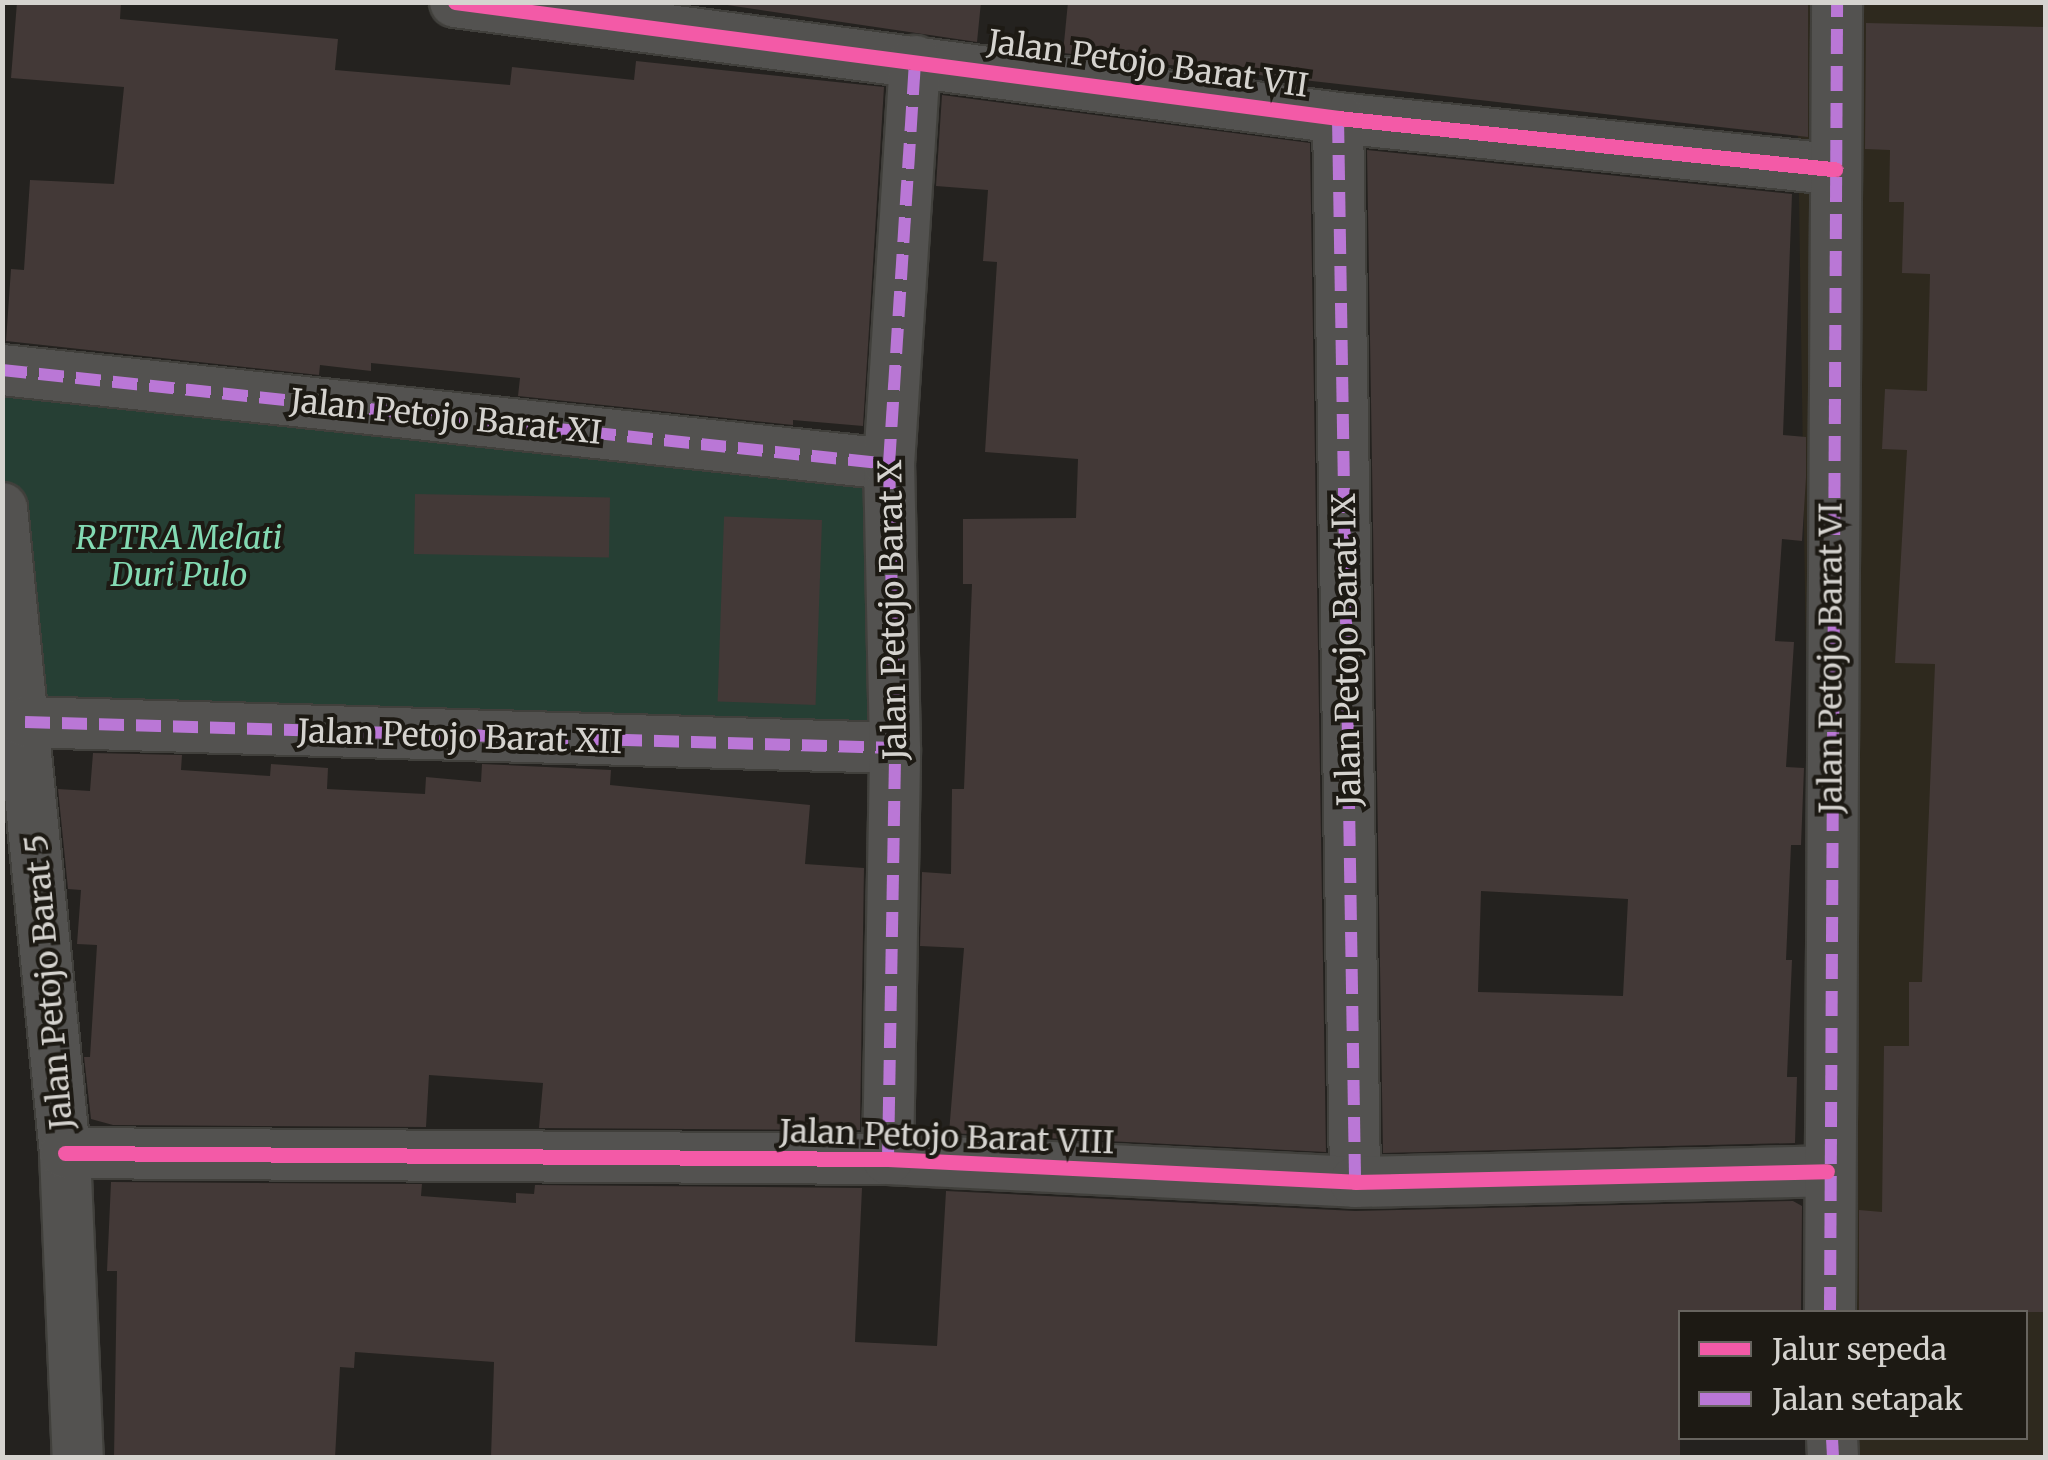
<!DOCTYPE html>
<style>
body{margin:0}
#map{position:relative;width:2048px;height:1460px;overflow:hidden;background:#24221f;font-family:Merriweather,serif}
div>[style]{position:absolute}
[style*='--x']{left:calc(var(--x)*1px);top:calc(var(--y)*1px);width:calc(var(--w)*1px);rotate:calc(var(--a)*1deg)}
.built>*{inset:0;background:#2e291e}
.green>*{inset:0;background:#263f34}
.building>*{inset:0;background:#433937;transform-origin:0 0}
.roads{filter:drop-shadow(2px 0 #41403c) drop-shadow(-2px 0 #41403c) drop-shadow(0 2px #41403c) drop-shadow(0 -2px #41403c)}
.street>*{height:50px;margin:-25px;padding:0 25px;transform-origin:25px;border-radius:25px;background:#535250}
.quiet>*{height:12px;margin-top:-6px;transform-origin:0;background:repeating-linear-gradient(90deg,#ba77d6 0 25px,transparent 0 37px)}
.cycleway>*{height:15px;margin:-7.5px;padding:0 7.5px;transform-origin:7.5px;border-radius:7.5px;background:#f35aa7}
span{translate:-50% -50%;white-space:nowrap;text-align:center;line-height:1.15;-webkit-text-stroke:8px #1d1a14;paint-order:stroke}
.street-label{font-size:32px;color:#d5d3cf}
.park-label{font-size:32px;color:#83dab3;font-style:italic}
.frame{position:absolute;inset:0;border:5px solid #d5d3cf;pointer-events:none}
.legend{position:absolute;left:1678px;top:1310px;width:350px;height:130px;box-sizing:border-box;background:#1d1a14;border:2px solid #67645f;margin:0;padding:12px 18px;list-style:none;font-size:30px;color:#d5d3cf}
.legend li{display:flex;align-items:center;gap:20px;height:50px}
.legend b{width:50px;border:2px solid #67645f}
</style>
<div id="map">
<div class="built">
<i style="clip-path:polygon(1796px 3px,2045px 3px,2045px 1457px,1818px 1457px,1818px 1438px,2026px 1438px,2026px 1312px,1816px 1312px)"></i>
</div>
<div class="green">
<i style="clip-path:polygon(2px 370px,889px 464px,895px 748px,25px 722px,3px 509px)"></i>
</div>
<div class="building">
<i style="clip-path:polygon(17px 2px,121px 2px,120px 19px,338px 39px,335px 70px,510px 85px,512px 67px,634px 80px,636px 61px,884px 87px,863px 426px,793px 420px,793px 425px,518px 396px,520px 378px,371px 363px,371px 371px,320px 365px,319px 375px,6px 341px,11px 269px,24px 270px,30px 180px,114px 184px,124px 87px,11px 78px)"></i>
<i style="clip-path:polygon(707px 2px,981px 2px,977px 42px)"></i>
<i style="clip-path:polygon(1068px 2px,1808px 2px,1808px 137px,1063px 53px)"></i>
<i style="clip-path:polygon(1866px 23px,2046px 27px,2046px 1312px,1859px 1312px,1859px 1210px,1882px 1212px,1884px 1046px,1909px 1046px,1909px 982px,1922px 982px,1935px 664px,1895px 663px,1907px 450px,1882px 449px,1885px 389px,1927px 391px,1930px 274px,1902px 273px,1904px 202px,1889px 202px,1890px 150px,1865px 149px)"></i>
<i style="clip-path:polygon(942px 95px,1310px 143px,1326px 1152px,949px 1133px,964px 948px,920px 946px,922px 872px,951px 874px,952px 789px,964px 789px,972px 584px,963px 584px,963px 519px,1076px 518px,1078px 459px,985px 452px,997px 262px,983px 261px,988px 190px,936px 186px)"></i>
<i style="clip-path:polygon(evenodd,1367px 150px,1792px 194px,1783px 435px,1806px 437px,1806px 478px,1802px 541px,1782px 539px,1775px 641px,1794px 642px,1786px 767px,1804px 768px,1801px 845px,1791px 845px,1786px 960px,1792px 960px,1787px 1077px,1797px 1077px,1795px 1143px,1383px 1153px,1367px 150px,1481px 891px,1628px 899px,1623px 996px,1478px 992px,1481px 891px)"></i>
<i style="left:415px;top:494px;width:195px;height:60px;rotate:1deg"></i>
<i style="left:822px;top:520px;width:185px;height:98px;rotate:92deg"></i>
<i style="clip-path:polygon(93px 753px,182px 755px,181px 770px,270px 776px,271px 764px,328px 768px,327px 789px,425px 794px,426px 777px,481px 782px,482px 764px,611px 770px,610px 785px,810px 805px,805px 864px,864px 868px,860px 1130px,539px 1128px,543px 1083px,429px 1075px,426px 1127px,113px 1125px,91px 1119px,84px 1057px,90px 1057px,97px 945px,77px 944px,81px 890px,68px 889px,58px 789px,90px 791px)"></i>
<i style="clip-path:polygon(111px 1182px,422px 1184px,421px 1196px,516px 1203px,516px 1193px,534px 1194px,535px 1185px,862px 1188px,855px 1342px,937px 1346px,946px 1191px,1355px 1211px,1793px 1201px,1802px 1206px,1801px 1312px,1680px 1312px,1680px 1458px,491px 1458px,494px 1362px,355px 1352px,354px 1368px,340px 1367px,335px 1458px,114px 1458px,117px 1271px,107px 1271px)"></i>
</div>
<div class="roads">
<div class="street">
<i style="--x:455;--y:2;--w:891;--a:7.48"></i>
<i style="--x:1338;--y:118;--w:500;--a:5.9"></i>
<i style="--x:1338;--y:118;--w:1064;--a:89.08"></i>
<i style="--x:2;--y:370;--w:892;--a:6.05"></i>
<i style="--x:2;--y:508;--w:648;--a:84.42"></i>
<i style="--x:65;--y:1153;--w:305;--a:87.6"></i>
<i style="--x:25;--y:722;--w:870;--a:1.71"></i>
<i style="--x:65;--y:1153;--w:823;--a:0.42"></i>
<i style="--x:888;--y:1159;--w:468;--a:2.8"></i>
<i style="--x:1355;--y:1182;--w:472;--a:-1.3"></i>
<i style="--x:888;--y:1159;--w:411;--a:-89"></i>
<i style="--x:895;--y:748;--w:284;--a:-91.2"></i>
<i style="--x:889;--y:464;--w:404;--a:-86.3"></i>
<i style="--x:1830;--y:1312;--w:1310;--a:-89.69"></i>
<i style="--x:1832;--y:1438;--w:20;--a:87"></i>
</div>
</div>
<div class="quiet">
<i style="--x:1338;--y:118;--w:1064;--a:89.08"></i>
<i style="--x:2;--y:370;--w:892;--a:6.05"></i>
<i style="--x:25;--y:722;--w:870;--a:1.71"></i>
<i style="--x:888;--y:1159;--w:411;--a:-89"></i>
<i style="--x:895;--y:748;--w:284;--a:-91.2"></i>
<i style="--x:889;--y:464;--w:404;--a:-86.3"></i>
<i style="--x:1830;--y:1312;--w:1310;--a:-89.69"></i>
<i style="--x:1832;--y:1438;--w:20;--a:87"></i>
</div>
<div class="cycleway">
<i style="--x:455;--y:2;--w:891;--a:7.48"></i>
<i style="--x:1338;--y:118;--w:500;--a:5.9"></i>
<i style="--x:65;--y:1153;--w:823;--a:0.42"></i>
<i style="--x:888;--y:1159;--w:468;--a:2.8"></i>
<i style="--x:1355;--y:1182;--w:472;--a:-1.3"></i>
</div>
<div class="street-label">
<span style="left:1148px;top:64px;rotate:8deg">Jalan Petojo Barat VII</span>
<span style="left:446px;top:417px;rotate:6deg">Jalan Petojo Barat XI</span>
<span style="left:893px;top:610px;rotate:-91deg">Jalan Petojo Barat X</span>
<span style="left:1347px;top:650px;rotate:-91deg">Jalan Petojo Barat IX</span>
<span style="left:1831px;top:658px;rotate:-90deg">Jalan Petojo Barat VI</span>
<span style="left:460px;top:737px;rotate:2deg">Jalan Petojo Barat XII</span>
<span style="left:49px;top:982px;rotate:-95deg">Jalan Petojo Barat 5</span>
<span style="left:947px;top:1137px;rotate:2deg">Jalan Petojo Barat VIII</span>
</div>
<div class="park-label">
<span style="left:179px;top:557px">RPTRA Melati<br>Duri Pulo</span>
</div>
<div class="frame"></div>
<ul class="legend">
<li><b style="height:12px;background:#f35aa7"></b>Jalur sepeda</li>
<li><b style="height:12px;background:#ba77d6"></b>Jalan setapak</li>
</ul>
</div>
